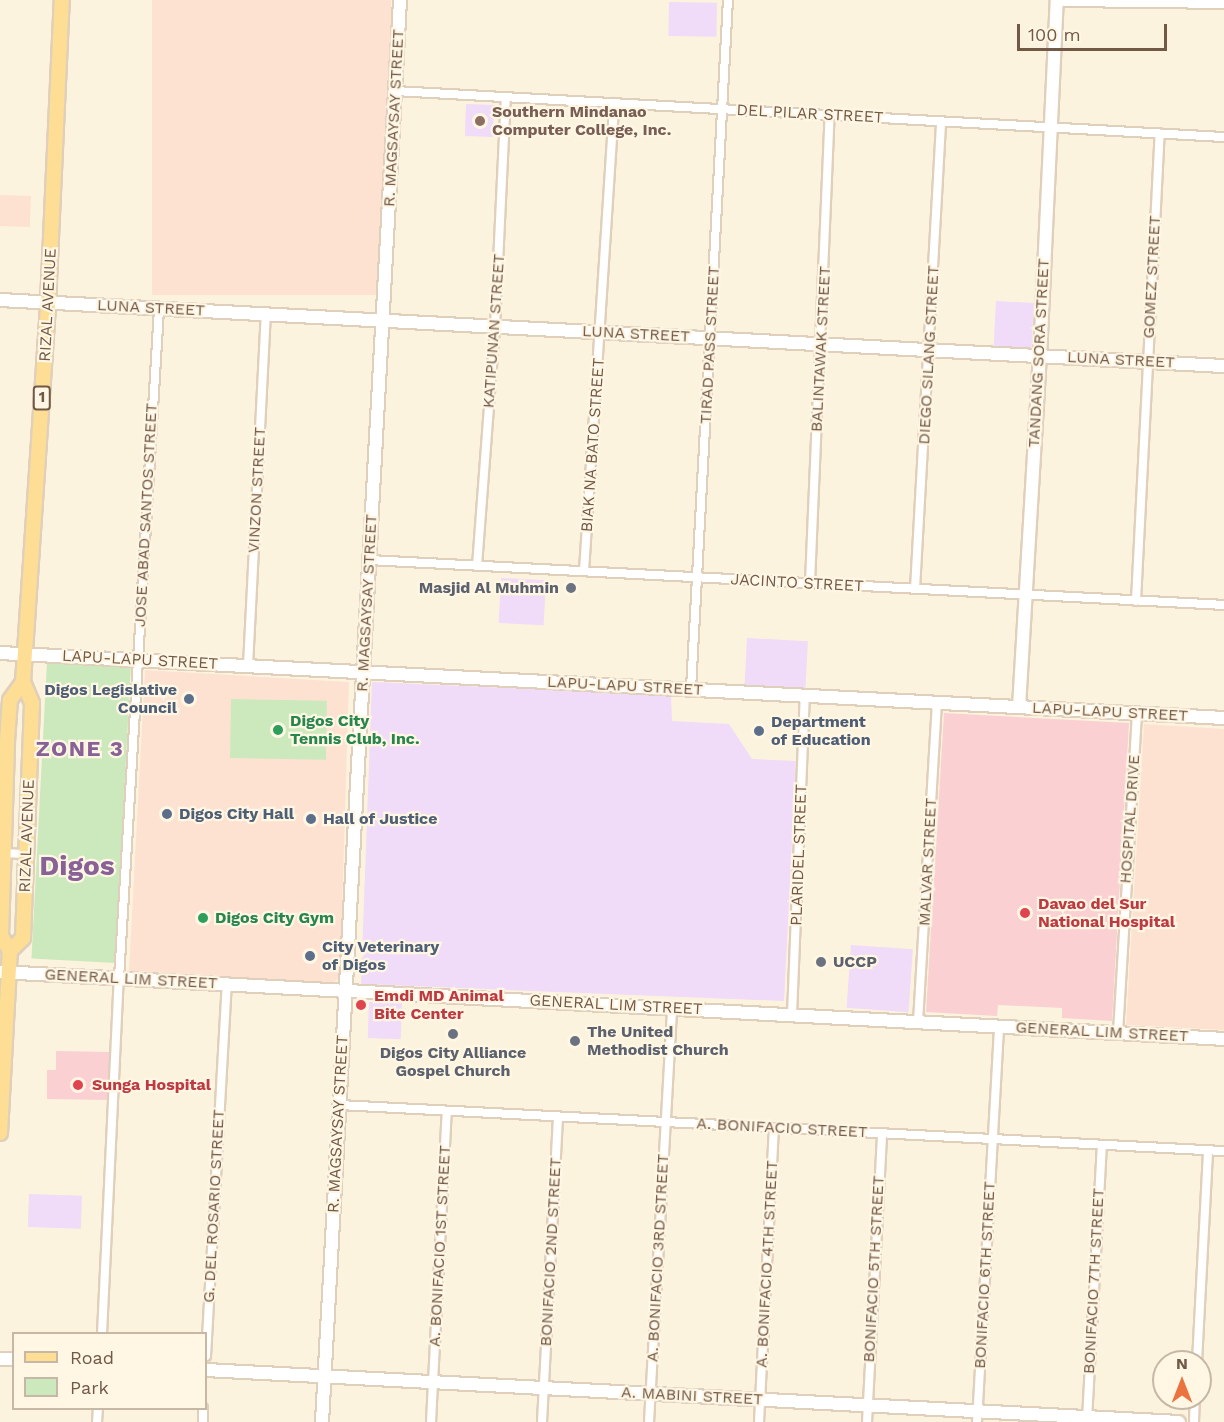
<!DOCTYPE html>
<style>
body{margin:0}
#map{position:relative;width:1224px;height:1422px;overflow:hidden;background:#fcf3de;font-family:"Work Sans",sans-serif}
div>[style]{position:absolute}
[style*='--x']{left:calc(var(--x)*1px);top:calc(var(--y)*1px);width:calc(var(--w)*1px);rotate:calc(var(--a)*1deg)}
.commercial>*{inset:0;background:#fde2d1;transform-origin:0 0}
.education>*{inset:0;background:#f0dbf8;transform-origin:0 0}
.medical>*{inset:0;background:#fad0d2}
.green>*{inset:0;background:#cbe9bd;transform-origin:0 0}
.roads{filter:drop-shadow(2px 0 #e0cfba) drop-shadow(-2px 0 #e0cfba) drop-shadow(0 2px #e0cfba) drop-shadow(0 -2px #e0cfba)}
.street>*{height:8px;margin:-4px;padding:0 4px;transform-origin:4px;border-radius:4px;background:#fff}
.secondary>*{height:12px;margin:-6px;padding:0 6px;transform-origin:6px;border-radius:6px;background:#fff}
.primary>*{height:14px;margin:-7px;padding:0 7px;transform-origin:7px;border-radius:7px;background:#fdde94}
.dots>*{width:16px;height:16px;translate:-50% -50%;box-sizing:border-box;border:3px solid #fff6e4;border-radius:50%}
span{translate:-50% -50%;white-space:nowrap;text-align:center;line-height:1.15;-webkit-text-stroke:4.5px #fff6e4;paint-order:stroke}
.shield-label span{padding:2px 4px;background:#fff6e4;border:2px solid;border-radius:4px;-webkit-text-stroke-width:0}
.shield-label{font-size:15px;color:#725946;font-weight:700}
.education-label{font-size:16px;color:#785e54;font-weight:700}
.left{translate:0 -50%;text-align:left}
.street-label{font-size:16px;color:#725946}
.worship-label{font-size:16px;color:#5b616d;font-weight:700}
.right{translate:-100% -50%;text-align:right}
.service-label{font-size:16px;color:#4e5e75;font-weight:700}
.leisure-label{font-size:16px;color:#27864d;font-weight:700}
.health-label{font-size:16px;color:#be3a42;font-weight:700}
.district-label{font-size:22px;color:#886196;font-weight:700;letter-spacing:1.5px}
.town-label{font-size:28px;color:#886196;font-weight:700}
.legend{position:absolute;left:12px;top:1332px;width:195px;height:78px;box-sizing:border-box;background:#fff6e4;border:2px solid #c7b7a5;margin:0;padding:8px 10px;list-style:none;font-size:18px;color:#725946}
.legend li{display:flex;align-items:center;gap:12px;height:30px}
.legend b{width:30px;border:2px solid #c7b7a5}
.north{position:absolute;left:1152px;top:1350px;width:60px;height:60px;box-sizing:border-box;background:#fff6e4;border:2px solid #c7b7a5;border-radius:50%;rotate:0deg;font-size:16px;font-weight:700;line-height:24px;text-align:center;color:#725946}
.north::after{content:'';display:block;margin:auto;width:21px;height:27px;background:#ea733f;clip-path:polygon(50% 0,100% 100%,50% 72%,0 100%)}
.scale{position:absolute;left:1017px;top:24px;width:150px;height:27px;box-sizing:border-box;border:3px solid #725946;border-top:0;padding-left:8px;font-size:18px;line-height:21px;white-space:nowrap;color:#725946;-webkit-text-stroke:4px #fff6e4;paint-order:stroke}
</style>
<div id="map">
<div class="commercial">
<i style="left:152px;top:0;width:239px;height:295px"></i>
<i style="left:0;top:195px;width:31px;height:31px;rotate:2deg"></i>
<i style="clip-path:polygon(145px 670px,349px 682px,340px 977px,333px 983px,129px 971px)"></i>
<i style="clip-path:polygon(1144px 724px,1224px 729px,1224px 1030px,1126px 1025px)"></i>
</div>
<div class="education">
<i style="left:669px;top:2px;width:48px;height:34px;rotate:1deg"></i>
<i style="left:466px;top:104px;width:28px;height:32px;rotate:2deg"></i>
<i style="left:996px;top:301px;width:38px;height:45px;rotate:3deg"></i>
<i style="left:501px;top:578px;width:45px;height:45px;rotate:3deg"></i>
<i style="left:747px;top:638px;width:61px;height:48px;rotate:3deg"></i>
<i style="clip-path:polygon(372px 682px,671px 695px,672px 721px,729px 724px,752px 759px,796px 761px,784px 1001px,361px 984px)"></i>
<i style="left:851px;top:945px;width:62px;height:63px;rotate:4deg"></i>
<i style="left:369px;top:1002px;width:33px;height:36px;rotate:2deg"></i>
<i style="left:29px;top:1194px;width:53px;height:33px;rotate:2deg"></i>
</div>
<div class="medical">
<i style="clip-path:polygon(944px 713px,1129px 723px,1112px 1021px,1062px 1018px,1062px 1008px,998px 1005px,997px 1016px,926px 1012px)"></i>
<i style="clip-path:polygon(56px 1051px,110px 1052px,109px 1100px,47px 1099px,47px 1070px,56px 1070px)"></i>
</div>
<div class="green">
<i style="left:47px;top:662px;width:84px;height:297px;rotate:3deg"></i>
<i style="left:231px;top:699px;width:96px;height:59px;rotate:1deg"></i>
</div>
<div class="roads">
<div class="street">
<i style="--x:395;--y:91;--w:830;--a:3.18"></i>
<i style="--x:369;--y:560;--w:856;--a:3.01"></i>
<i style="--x:477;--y:566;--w:240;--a:-85.7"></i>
<i style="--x:495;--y:327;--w:230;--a:-87.3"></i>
<i style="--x:584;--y:571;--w:469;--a:-86.3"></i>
<i style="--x:810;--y:583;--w:468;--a:-87.6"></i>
<i style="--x:915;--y:589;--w:468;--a:-86.8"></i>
<i style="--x:1136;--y:601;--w:468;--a:-87.1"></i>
<i style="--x:248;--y:666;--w:352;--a:-87.1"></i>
<i style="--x:691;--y:689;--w:690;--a:-86.93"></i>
<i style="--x:0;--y:853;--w:26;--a:2"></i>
<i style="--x:792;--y:1015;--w:320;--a:-87.7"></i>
<i style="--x:918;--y:1022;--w:321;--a:-86.6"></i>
<i style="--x:1118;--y:1033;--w:321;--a:-86.6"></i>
<i style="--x:339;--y:1105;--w:886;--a:2.98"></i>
<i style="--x:102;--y:1334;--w:356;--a:-87.3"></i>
<i style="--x:119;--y:978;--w:671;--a:-86.58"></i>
<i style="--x:206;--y:1356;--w:373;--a:-86.8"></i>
<i style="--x:1197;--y:1362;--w:212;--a:-87"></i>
<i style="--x:1087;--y:1420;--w:275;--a:-86.9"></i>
<i style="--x:97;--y:1422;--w:14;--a:-86"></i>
<i style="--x:203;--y:1422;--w:14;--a:-90"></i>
<i style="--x:431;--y:1422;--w:311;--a:-87.1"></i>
<i style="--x:542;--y:1422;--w:305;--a:-87"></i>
<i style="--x:649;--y:1422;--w:415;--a:-86.8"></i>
<i style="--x:759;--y:1422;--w:294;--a:-87.1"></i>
<i style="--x:867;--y:1422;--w:289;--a:-87"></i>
<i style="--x:977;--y:1422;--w:397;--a:-86.8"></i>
<i style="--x:1194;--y:1422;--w:24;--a:-88"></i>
</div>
<div class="secondary">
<i style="--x:1064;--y:0;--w:160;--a:0.7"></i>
<i style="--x:0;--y:300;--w:1226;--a:3.09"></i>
<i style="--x:0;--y:653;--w:1226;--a:3.04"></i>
<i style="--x:1019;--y:707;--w:352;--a:-86.6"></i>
<i style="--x:1040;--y:356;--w:356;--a:-87.3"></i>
<i style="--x:0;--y:972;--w:1226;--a:3.13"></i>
<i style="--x:0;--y:1359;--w:14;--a:0"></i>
<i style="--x:206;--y:1370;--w:974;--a:3.06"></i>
<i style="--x:322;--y:1422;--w:1424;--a:-86.86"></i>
</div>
<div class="primary">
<i style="--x:10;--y:951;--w:18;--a:-45"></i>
<i style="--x:23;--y:938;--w:235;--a:-87.8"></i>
<i style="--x:32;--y:703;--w:23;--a:-113"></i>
<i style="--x:23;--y:682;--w:380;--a:-86.2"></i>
<i style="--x:48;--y:303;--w:303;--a:-87.4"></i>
<i style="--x:0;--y:1133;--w:182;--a:-86.9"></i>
<i style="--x:10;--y:951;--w:17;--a:-121"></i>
<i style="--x:1;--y:936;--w:195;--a:-88.2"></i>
<i style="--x:7;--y:741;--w:41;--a:-85.8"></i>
<i style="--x:10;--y:700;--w:22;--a:-54"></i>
</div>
</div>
<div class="dots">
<i style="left:480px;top:121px;background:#8d6e63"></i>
<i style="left:571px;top:588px;background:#6b7280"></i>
<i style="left:189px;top:699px;background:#5c6f8a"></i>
<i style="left:278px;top:730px;background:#2e9e5b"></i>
<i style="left:759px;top:731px;background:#5c6f8a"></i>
<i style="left:167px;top:814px;background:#5c6f8a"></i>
<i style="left:311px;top:819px;background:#5c6f8a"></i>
<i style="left:1025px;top:913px;background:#e0444e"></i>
<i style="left:203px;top:918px;background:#2e9e5b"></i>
<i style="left:310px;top:956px;background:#5c6f8a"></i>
<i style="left:821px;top:962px;background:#6b7280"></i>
<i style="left:361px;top:1005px;background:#e0444e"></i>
<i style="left:453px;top:1034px;background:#6b7280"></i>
<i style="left:575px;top:1041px;background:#6b7280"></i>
<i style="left:78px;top:1085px;background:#e0444e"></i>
</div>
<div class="shield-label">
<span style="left:42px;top:398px">1</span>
</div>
<div class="education-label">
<span class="left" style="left:492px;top:121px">Southern Mindanao<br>Computer College, Inc.</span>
</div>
<div class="street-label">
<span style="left:810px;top:114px;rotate:3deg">DEL PILAR STREET</span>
<span style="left:394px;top:118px;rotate:-87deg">R. MAGSAYSAY STREET</span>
<span style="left:1152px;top:277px;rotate:-87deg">GOMEZ STREET</span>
<span style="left:48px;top:305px;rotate:-87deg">RIZAL AVENUE</span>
<span style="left:151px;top:308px;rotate:3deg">LUNA STREET</span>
<span style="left:494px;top:331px;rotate:-86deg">KATIPUNAN STREET</span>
<span style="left:636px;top:334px;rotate:3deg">LUNA STREET</span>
<span style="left:710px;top:345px;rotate:-87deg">TIRAD PASS STREET</span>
<span style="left:821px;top:349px;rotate:-87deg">BALINTAWAK STREET</span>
<span style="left:1039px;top:353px;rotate:-87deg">TANDANG SORA STREET</span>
<span style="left:929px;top:355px;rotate:-87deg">DIEGO SILANG STREET</span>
<span style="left:1121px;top:360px;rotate:3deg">LUNA STREET</span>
<span style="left:593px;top:445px;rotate:-86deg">BIAK NA BATO STREET</span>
<span style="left:257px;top:490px;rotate:-87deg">VINZON STREET</span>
<span style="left:146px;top:515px;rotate:-87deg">JOSE ABAD SANTOS STREET</span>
<span style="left:797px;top:583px;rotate:3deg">JACINTO STREET</span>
<span style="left:367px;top:603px;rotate:-87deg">R. MAGSAYSAY STREET</span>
<span style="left:140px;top:660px;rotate:3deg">LAPU-LAPU STREET</span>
<span style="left:625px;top:686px;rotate:3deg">LAPU-LAPU STREET</span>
<span style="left:1110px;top:712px;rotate:3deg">LAPU-LAPU STREET</span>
<span style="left:1130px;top:819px;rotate:-86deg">HOSPITAL DRIVE</span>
<span style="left:27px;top:836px;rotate:-88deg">RIZAL AVENUE</span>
<span style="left:799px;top:855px;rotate:-88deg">PLARIDEL STREET</span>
<span style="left:928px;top:862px;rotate:-87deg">MALVAR STREET</span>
<span style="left:131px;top:979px;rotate:3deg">GENERAL LIM STREET</span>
<span style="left:616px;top:1005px;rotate:3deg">GENERAL LIM STREET</span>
<span style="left:1102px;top:1032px;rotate:3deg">GENERAL LIM STREET</span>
<span style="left:338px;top:1124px;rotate:-87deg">R. MAGSAYSAY STREET</span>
<span style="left:782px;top:1128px;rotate:3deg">A. BONIFACIO STREET</span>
<span style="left:214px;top:1206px;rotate:-87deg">G. DEL ROSARIO STREET</span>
<span style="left:440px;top:1246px;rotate:-87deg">A. BONIFACIO 1ST STREET</span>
<span style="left:551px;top:1252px;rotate:-87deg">BONIFACIO 2ND STREET</span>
<span style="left:658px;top:1258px;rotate:-87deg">A. BONIFACIO 3RD STREET</span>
<span style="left:767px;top:1264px;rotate:-87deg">A. BONIFACIO 4TH STREET</span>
<span style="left:874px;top:1269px;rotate:-87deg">BONIFACIO 5TH STREET</span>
<span style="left:985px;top:1275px;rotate:-87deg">BONIFACIO 6TH STREET</span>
<span style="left:1094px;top:1281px;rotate:-87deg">BONIFACIO 7TH STREET</span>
<span style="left:692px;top:1396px;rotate:3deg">A. MABINI STREET</span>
</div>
<div class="worship-label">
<span class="right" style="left:559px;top:588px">Masjid Al Muhmin</span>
<span class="left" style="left:833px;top:962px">UCCP</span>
<span class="left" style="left:587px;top:1041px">The United<br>Methodist Church</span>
<span style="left:453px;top:1062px">Digos City Alliance<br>Gospel Church</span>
</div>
<div class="service-label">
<span class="right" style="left:177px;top:699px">Digos Legislative<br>Council</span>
<span class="left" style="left:771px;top:731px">Department<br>of Education</span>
<span class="left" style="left:179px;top:814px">Digos City Hall</span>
<span class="left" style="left:323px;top:819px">Hall of Justice</span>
<span class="left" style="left:322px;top:956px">City Veterinary<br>of Digos</span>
</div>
<div class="leisure-label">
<span class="left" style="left:290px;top:730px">Digos City<br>Tennis Club, Inc.</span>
<span class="left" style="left:215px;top:918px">Digos City Gym</span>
</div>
<div class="health-label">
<span class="left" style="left:1038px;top:913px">Davao del Sur<br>National Hospital</span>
<span class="left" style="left:374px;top:1005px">Emdi MD Animal<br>Bite Center</span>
<span class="left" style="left:92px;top:1085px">Sunga Hospital</span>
</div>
<div class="district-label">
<span style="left:80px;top:749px">ZONE 3</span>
</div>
<div class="town-label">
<span style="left:77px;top:866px">Digos</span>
</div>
<ul class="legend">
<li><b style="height:8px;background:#fdde94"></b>Road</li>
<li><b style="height:16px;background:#cbe9bd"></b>Park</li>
</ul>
<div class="north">N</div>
<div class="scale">100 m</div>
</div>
